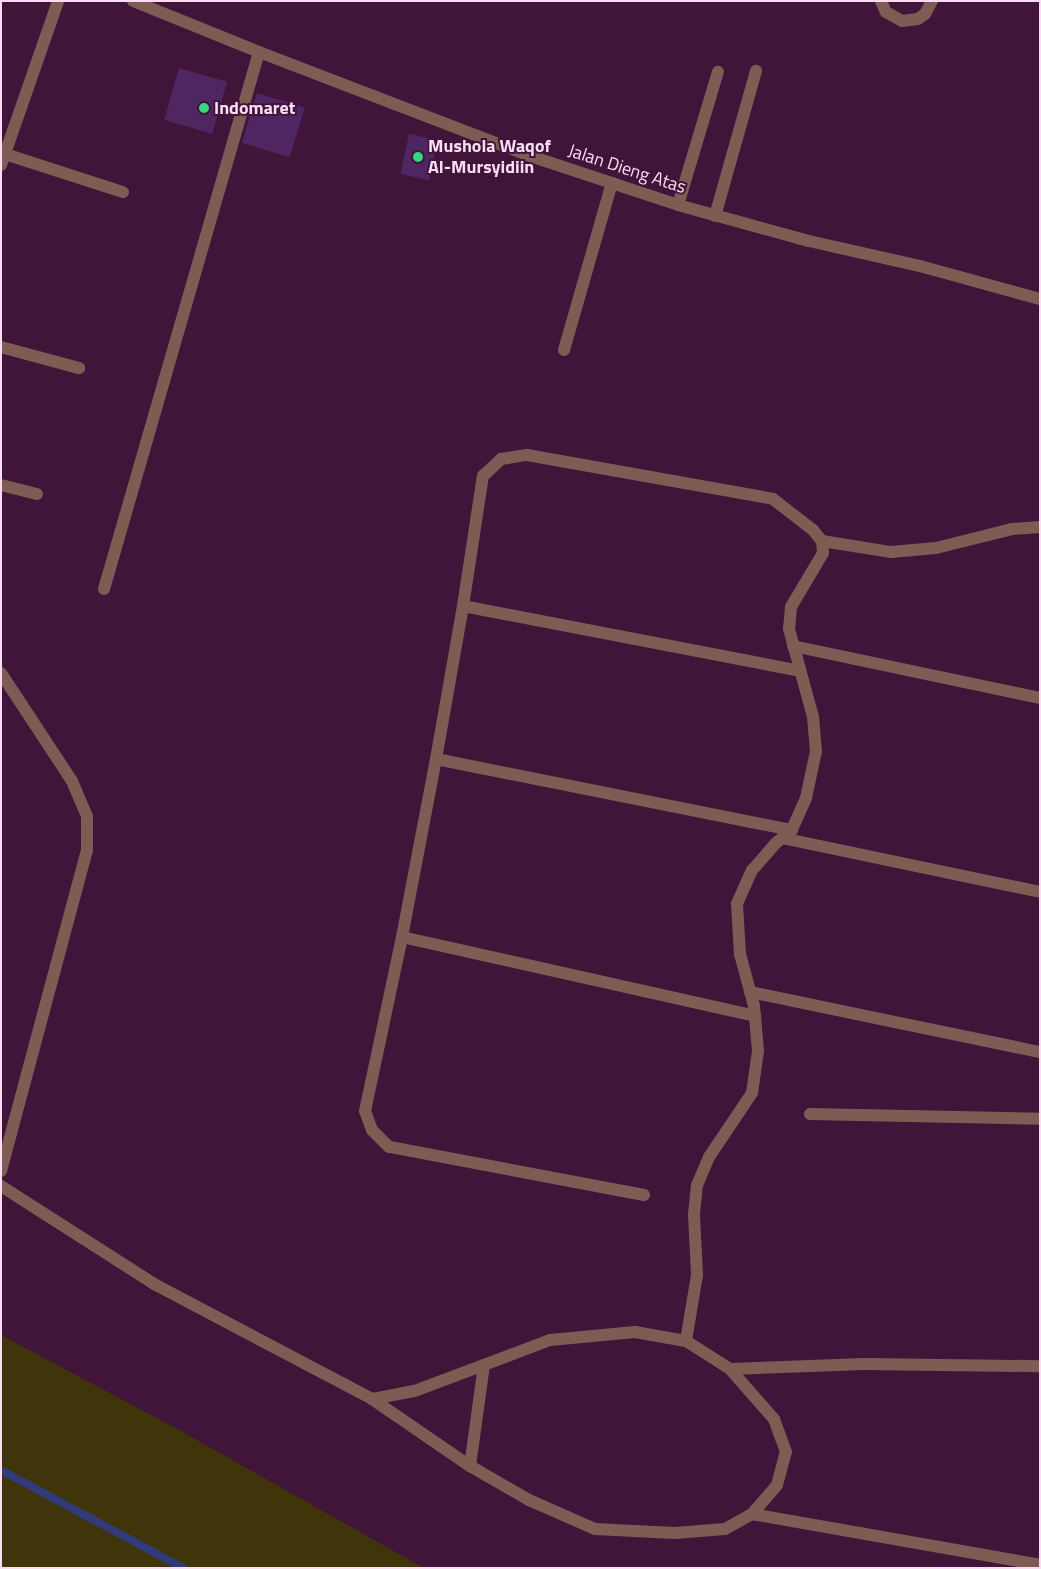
<!DOCTYPE html>
<style>
body{margin:0}
#map{position:relative;width:1041px;height:1569px;overflow:hidden;background:#401539;font-family:"Titillium Web",sans-serif}
div>[style]{position:absolute}
[style*='--x']{left:calc(var(--x)*1px);top:calc(var(--y)*1px);width:calc(var(--w)*1px);rotate:calc(var(--a)*1deg)}
.green>*{inset:0;background:#3f340a}
.stream>*{height:8px;margin:-4px;padding:0 4px;transform-origin:4px;border-radius:4px;background:#323b79}
.building>*{inset:0;background:#4f2661;transform-origin:0 0}
.minor>*{height:12px;margin:-6px;padding:0 6px;transform-origin:6px;border-radius:6px;background:#7e5c53}
.dots>*{width:14px;height:14px;translate:-50% -50%;box-sizing:border-box;border:2px solid #401539;border-radius:50%}
span{translate:-50% -50%;white-space:nowrap;text-align:center;line-height:1.15;-webkit-text-stroke:4px #401539;paint-order:stroke}
.poi-label{font-size:18px;color:#faddf3;font-weight:700}
.left{translate:0 -50%;text-align:left}
.street-label{font-size:18px;color:#faddf3}
.frame{position:absolute;inset:0;border:2px solid #faddf3;pointer-events:none}
</style>
<div id="map">
<div class="green">
<i style="clip-path:polygon(1px 1335px,181px 1431px,424px 1568px,1px 1568px)"></i>
</div>
<div class="stream">
<i style="--x:1;--y:1470;--w:207;--a:28.3"></i>
</div>
<div class="building">
<i style="left:179px;top:68px;width:50px;height:54px;rotate:16deg"></i>
<i style="left:257px;top:93px;width:50px;height:52px;rotate:17deg"></i>
<i style="left:409px;top:134px;width:29px;height:41px;rotate:12deg"></i>
</div>
<div class="minor">
<i style="--x:133;--y:1;--w:136;--a:22"></i>
<i style="--x:259;--y:52;--w:287;--a:21"></i>
<i style="--x:527;--y:155;--w:159;--a:18.3"></i>
<i style="--x:678;--y:205;--w:136;--a:15.4"></i>
<i style="--x:809;--y:241;--w:114;--a:12.7"></i>
<i style="--x:920;--y:266;--w:124;--a:15.4"></i>
<i style="--x:881;--y:1;--w:12;--a:66"></i>
<i style="--x:886;--y:12;--w:18;--a:29"></i>
<i style="--x:902;--y:21;--w:16;--a:-7"></i>
<i style="--x:918;--y:19;--w:9;--a:-36"></i>
<i style="--x:925;--y:14;--w:15;--a:-62"></i>
<i style="--x:5;--y:154;--w:124;--a:17.9"></i>
<i style="--x:1;--y:165;--w:174;--a:-70.8"></i>
<i style="--x:678;--y:205;--w:139;--a:-73.3"></i>
<i style="--x:715;--y:216;--w:151;--a:-74.2"></i>
<i style="--x:1;--y:347;--w:81;--a:15.1"></i>
<i style="--x:564;--y:350;--w:174;--a:-74"></i>
<i style="--x:1;--y:485;--w:37;--a:14"></i>
<i style="--x:822;--y:541;--w:70;--a:9.1"></i>
<i style="--x:891;--y:552;--w:45;--a:-5.1"></i>
<i style="--x:936;--y:548;--w:78;--a:-14"></i>
<i style="--x:1012;--y:529;--w:28;--a:-4"></i>
<i style="--x:104;--y:589;--w:559;--a:-73.9"></i>
<i style="--x:463;--y:606;--w:132;--a:-81.3"></i>
<i style="--x:483;--y:476;--w:25;--a:-43"></i>
<i style="--x:501;--y:459;--w:26;--a:-9"></i>
<i style="--x:527;--y:455;--w:250;--a:10.1"></i>
<i style="--x:773;--y:499;--w:51;--a:37.8"></i>
<i style="--x:813;--y:530;--w:14;--a:51"></i>
<i style="--x:822;--y:541;--w:12;--a:85"></i>
<i style="--x:823;--y:553;--w:63;--a:120.7"></i>
<i style="--x:791;--y:607;--w:22;--a:95"></i>
<i style="--x:789;--y:629;--w:91;--a:74.7"></i>
<i style="--x:813;--y:717;--w:34;--a:85"></i>
<i style="--x:816;--y:751;--w:48;--a:102"></i>
<i style="--x:806;--y:798;--w:35;--a:114"></i>
<i style="--x:792;--y:830;--w:22;--a:141"></i>
<i style="--x:775;--y:844;--w:35;--a:131"></i>
<i style="--x:752;--y:870;--w:37;--a:114"></i>
<i style="--x:737;--y:904;--w:50;--a:86.6"></i>
<i style="--x:740;--y:954;--w:54;--a:74.9"></i>
<i style="--x:754;--y:1006;--w:45;--a:84.9"></i>
<i style="--x:758;--y:1051;--w:42;--a:98.1"></i>
<i style="--x:752;--y:1093;--w:77;--a:123.9"></i>
<i style="--x:709;--y:1157;--w:30;--a:113"></i>
<i style="--x:697;--y:1185;--w:30;--a:96"></i>
<i style="--x:694;--y:1215;--w:60;--a:87.1"></i>
<i style="--x:697;--y:1275;--w:67;--a:99.5"></i>
<i style="--x:793;--y:646;--w:252;--a:11.9"></i>
<i style="--x:1;--y:673;--w:129;--a:56.7"></i>
<i style="--x:72;--y:781;--w:38;--a:67"></i>
<i style="--x:87;--y:816;--w:34;--a:90"></i>
<i style="--x:87;--y:850;--w:332;--a:105"></i>
<i style="--x:436;--y:759;--w:155;--a:-80"></i>
<i style="--x:463;--y:606;--w:342;--a:10.9"></i>
<i style="--x:782;--y:838;--w:264;--a:11.8"></i>
<i style="--x:402;--y:937;--w:181;--a:-79.2"></i>
<i style="--x:436;--y:759;--w:363;--a:11.3"></i>
<i style="--x:750;--y:992;--w:296;--a:11.7"></i>
<i style="--x:810;--y:1114;--w:230;--a:1.2"></i>
<i style="--x:1;--y:1186;--w:184;--a:32.6"></i>
<i style="--x:156;--y:1285;--w:244;--a:27.8"></i>
<i style="--x:372;--y:1399;--w:119;--a:34.4"></i>
<i style="--x:470;--y:1466;--w:68;--a:30"></i>
<i style="--x:529;--y:1500;--w:72;--a:23.7"></i>
<i style="--x:595;--y:1529;--w:80;--a:2.9"></i>
<i style="--x:675;--y:1533;--w:50;--a:-4.6"></i>
<i style="--x:725;--y:1529;--w:31;--a:-29"></i>
<i style="--x:752;--y:1514;--w:38;--a:-49"></i>
<i style="--x:777;--y:1485;--w:34;--a:-75"></i>
<i style="--x:786;--y:1452;--w:35;--a:-110"></i>
<i style="--x:774;--y:1419;--w:67;--a:-131.3"></i>
<i style="--x:730;--y:1369;--w:52;--a:-147.5"></i>
<i style="--x:686;--y:1341;--w:52;--a:-170"></i>
<i style="--x:635;--y:1332;--w:85;--a:174.6"></i>
<i style="--x:550;--y:1340;--w:145;--a:159.4"></i>
<i style="--x:414;--y:1391;--w:43;--a:169.2"></i>
<i style="--x:644;--y:1195;--w:259;--a:-169.3"></i>
<i style="--x:389;--y:1147;--w:24;--a:-135"></i>
<i style="--x:372;--y:1130;--w:20;--a:-110"></i>
<i style="--x:365;--y:1111;--w:178;--a:-78"></i>
<i style="--x:402;--y:937;--w:362;--a:12.6"></i>
<i style="--x:730;--y:1369;--w:134;--a:-2.1"></i>
<i style="--x:864;--y:1364;--w:176;--a:0.7"></i>
<i style="--x:470;--y:1466;--w:102;--a:-82.1"></i>
<i style="--x:752;--y:1514;--w:292;--a:10"></i>
</div>
<div class="dots">
<i style="left:204px;top:108px;background:#35d881"></i>
<i style="left:418px;top:157px;background:#35d881"></i>
</div>
<div class="poi-label">
<span class="left" style="left:214px;top:108px">Indomaret</span>
<span class="left" style="left:428px;top:157px">Mushola Waqof<br>Al-Mursyidiin</span>
</div>
<div class="street-label">
<span style="left:627px;top:169px;rotate:18deg">Jalan Dieng Atas</span>
</div>
<div class="frame"></div>
</div>
